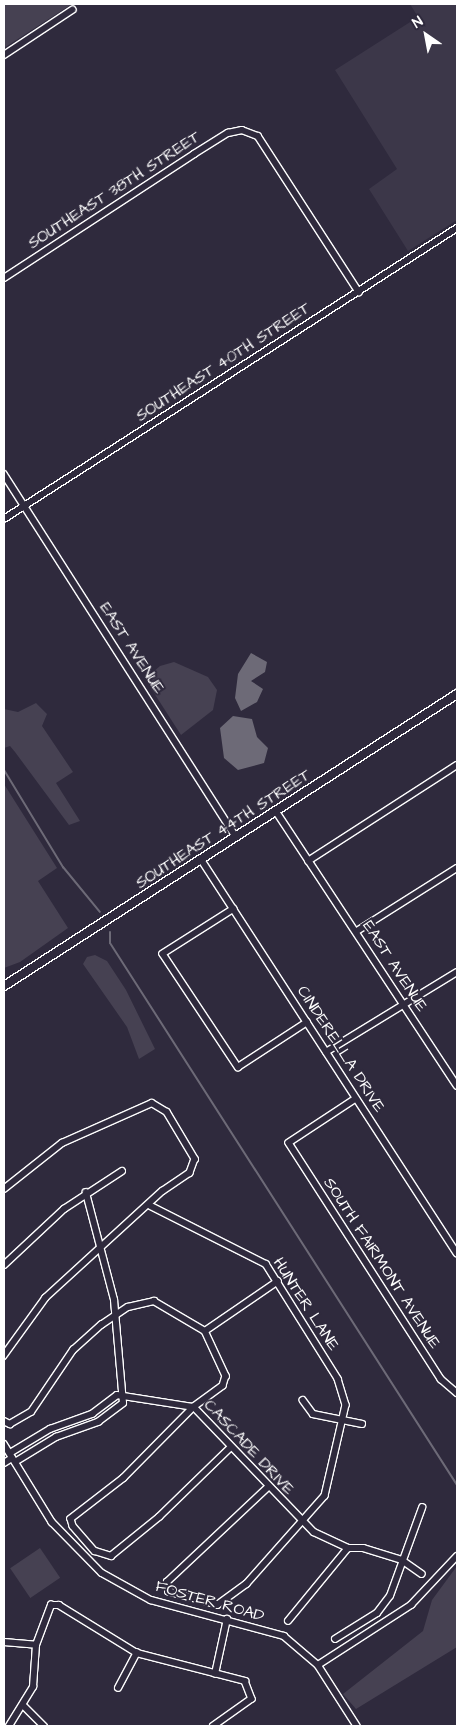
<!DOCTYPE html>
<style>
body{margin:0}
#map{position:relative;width:461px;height:1730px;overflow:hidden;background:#2f2a3d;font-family:"Architects Daughter",sans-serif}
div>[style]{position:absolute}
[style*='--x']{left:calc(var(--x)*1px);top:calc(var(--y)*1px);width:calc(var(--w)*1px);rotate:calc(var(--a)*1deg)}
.built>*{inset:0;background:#3c3749}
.green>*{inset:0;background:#464152;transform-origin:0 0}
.water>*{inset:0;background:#6d6a77}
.stream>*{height:2px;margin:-1px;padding:0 1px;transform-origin:1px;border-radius:1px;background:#6d6a77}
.roads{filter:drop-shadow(1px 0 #fff) drop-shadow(-1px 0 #fff) drop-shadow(0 1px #fff) drop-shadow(0 -1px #fff)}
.street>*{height:5.5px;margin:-2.75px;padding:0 2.75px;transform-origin:2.75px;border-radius:2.75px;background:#2f2a3d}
.secondary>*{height:8px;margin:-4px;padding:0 4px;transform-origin:4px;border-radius:4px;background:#2f2a3d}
span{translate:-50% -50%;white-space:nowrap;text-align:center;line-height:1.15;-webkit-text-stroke:4px #2f2a3d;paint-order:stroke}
.street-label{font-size:16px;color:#fff}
.frame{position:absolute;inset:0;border:5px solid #fff;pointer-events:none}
.north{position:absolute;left:401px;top:10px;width:50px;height:50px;-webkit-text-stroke:4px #2f2a3d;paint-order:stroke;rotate:327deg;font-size:14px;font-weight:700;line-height:20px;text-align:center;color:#fff}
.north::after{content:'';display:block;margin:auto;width:18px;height:22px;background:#fff;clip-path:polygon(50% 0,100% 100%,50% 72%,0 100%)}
</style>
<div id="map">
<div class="built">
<i style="clip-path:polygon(410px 4px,457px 4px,457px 220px,408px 251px,369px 189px,397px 169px,335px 70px,418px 17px)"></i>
</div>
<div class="green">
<i style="clip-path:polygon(4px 4px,72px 4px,4px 48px)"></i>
<i style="clip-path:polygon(174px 662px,208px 677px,217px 690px,213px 710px,181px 735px,145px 679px,160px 666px)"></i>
<i style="clip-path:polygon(36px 703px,47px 714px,42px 726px,73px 772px,56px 783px,80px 821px,69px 825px,15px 752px,10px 746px,4px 748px,4px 709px,18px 712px)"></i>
<i style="clip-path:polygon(4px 784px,57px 868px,38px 881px,68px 928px,20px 962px,4px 968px)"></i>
<i style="clip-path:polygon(95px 955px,107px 961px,126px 990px,155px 1049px,139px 1059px,127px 1027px,83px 964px,87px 957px)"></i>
<i style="left:40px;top:1548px;width:36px;height:36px;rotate:56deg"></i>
<i style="clip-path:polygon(457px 1566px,457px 1647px,356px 1709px,343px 1694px,423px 1631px,432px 1600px)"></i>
</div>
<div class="water">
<i style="clip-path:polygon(251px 653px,267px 662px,265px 672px,251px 681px,263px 689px,257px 702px,241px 711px,235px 698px,238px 674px)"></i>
<i style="clip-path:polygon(233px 716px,252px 719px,257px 737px,268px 748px,264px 763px,238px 770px,224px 758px,220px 728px)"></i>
</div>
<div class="stream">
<i style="--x:4;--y:770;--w:114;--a:58.7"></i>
<i style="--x:63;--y:867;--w:58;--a:50.6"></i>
<i style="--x:110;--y:932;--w:11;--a:90"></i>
<i style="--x:110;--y:943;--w:644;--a:57.37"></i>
</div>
<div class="roads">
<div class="street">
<i style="--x:4;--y:55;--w:82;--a:-33.5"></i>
<i style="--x:4;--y:278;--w:227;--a:-33.1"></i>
<i style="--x:194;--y:154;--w:40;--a:-32"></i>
<i style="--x:228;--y:133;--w:14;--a:-12"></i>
<i style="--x:242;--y:130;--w:17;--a:21"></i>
<i style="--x:258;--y:136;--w:186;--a:57.1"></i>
<i style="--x:4;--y:474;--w:431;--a:57.4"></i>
<i style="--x:4;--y:519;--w:538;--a:-32.72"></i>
<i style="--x:276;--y:811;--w:329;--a:56.6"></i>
<i style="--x:201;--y:859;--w:470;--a:57"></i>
<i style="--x:308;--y:861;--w:177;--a:-32.8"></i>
<i style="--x:234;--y:909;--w:84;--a:147.6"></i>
<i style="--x:163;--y:954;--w:136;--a:56.4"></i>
<i style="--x:238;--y:1067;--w:82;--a:-33.1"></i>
<i style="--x:357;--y:931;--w:118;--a:-32.2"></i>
<i style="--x:326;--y:1052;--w:153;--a:-31.4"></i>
<i style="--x:356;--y:1099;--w:80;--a:146.7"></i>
<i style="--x:289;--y:1143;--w:281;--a:57.2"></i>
<i style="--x:441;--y:1379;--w:21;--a:41"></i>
<i style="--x:4;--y:1189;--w:74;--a:-38.4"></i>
<i style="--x:62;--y:1143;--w:98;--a:-24"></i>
<i style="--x:152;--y:1103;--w:17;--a:31"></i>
<i style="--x:167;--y:1112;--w:55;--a:59.2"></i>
<i style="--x:195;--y:1159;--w:15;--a:110"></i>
<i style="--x:190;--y:1173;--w:32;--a:146"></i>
<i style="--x:163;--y:1191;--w:159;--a:137.6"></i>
<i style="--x:46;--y:1298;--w:72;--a:125.9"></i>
<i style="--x:151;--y:1206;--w:129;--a:26.8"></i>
<i style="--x:266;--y:1264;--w:136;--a:57.9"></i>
<i style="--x:338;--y:1379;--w:27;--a:73"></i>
<i style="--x:346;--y:1405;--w:93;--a:103"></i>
<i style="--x:325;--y:1496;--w:118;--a:131.6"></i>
<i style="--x:247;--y:1584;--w:36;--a:144"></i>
<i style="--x:218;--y:1605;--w:51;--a:-165.1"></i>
<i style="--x:169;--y:1592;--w:10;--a:-101"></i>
<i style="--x:167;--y:1582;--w:137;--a:-43.2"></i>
<i style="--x:4;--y:1265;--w:82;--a:-43"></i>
<i style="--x:64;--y:1209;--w:69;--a:-33.2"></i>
<i style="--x:205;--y:1331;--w:88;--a:-34.4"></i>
<i style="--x:303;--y:1400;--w:17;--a:54"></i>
<i style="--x:313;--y:1414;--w:50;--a:11.5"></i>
<i style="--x:4;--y:1421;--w:7;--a:27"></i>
<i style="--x:10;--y:1424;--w:24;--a:-30"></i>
<i style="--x:31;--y:1412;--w:75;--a:-55.9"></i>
<i style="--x:73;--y:1350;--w:38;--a:-42"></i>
<i style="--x:101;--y:1325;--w:32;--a:-34"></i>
<i style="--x:128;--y:1307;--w:27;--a:-13"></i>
<i style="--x:154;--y:1301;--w:59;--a:30.5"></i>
<i style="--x:205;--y:1331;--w:50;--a:65"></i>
<i style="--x:226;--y:1376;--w:10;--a:107"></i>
<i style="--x:223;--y:1386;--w:36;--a:144"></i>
<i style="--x:194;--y:1407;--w:100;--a:134.6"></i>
<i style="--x:124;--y:1478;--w:67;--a:142.3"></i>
<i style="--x:71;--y:1519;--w:7;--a:74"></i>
<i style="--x:73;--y:1526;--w:33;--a:49"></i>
<i style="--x:95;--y:1551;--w:17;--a:17"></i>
<i style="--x:111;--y:1556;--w:62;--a:-39.1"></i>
<i style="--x:159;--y:1517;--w:100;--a:-44.2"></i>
<i style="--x:4;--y:1444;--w:92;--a:58.4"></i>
<i style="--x:52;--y:1522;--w:71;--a:45.6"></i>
<i style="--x:102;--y:1573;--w:56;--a:28.9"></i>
<i style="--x:151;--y:1600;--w:138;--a:15.1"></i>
<i style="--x:284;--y:1636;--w:45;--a:40.5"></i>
<i style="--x:318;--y:1665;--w:72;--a:57.4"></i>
<i style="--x:10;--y:1453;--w:47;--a:-31"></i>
<i style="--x:50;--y:1429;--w:45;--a:-19.7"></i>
<i style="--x:92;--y:1414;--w:31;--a:-37"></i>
<i style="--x:117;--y:1395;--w:78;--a:8.9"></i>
<i style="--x:194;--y:1407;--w:173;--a:46.2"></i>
<i style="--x:314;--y:1532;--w:38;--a:25"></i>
<i style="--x:348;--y:1548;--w:15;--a:0"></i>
<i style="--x:363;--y:1548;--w:41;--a:17.1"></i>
<i style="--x:402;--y:1560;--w:24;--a:35"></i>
<i style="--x:15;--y:1462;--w:48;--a:-31.4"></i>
<i style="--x:56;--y:1437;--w:45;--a:-19.7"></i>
<i style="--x:98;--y:1422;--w:31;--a:-37"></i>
<i style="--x:123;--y:1403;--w:103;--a:-95"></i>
<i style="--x:114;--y:1300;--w:111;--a:-104.7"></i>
<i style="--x:4;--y:1463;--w:9;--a:-32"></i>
<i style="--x:288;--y:1621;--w:94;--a:-50.6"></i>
<i style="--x:335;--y:1639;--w:49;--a:-31.8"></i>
<i style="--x:377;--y:1613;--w:21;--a:-53"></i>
<i style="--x:390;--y:1596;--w:94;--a:-70"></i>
<i style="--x:4;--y:1642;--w:32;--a:5"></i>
<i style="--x:318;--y:1665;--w:111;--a:-32.8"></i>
<i style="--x:411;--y:1605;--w:67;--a:-46.8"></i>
<i style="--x:215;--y:1674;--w:56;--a:-77.7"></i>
<i style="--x:118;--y:1688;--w:40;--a:-62"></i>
<i style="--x:25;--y:1707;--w:27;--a:45"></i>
<i style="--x:9;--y:1726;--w:46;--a:-58.4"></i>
<i style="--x:33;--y:1687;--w:42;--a:-85.9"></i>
<i style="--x:36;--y:1645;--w:43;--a:-69.4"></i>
<i style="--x:51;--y:1605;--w:8;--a:0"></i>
<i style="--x:59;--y:1605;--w:92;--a:31.6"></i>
<i style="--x:137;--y:1653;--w:112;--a:14.5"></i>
<i style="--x:245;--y:1681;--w:19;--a:69"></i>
<i style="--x:252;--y:1699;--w:47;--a:144.6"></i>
</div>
<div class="secondary">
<i style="--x:4;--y:986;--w:539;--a:-32.81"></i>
</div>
</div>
<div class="street-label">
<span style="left:114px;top:190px;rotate:-33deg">SOUTHEAST 38TH STREET</span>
<span style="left:223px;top:362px;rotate:-33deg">SOUTHEAST 40TH STREET</span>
<span style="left:132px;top:648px;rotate:57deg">EAST AVENUE</span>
<span style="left:223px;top:829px;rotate:-33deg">SOUTHEAST 44TH STREET</span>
<span style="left:395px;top:966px;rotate:57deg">EAST AVENUE</span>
<span style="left:341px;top:1049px;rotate:57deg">CINDERELLA DRIVE</span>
<span style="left:382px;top:1263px;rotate:57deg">SOUTH FAIRMONT AVENUE</span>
<span style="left:306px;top:1304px;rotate:57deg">HUNTER LANE</span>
<span style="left:249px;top:1447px;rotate:47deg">CASCADE DRIVE</span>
<span style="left:210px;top:1601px;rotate:16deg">FOSTER ROAD</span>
</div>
<div class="frame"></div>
<div class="north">N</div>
</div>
